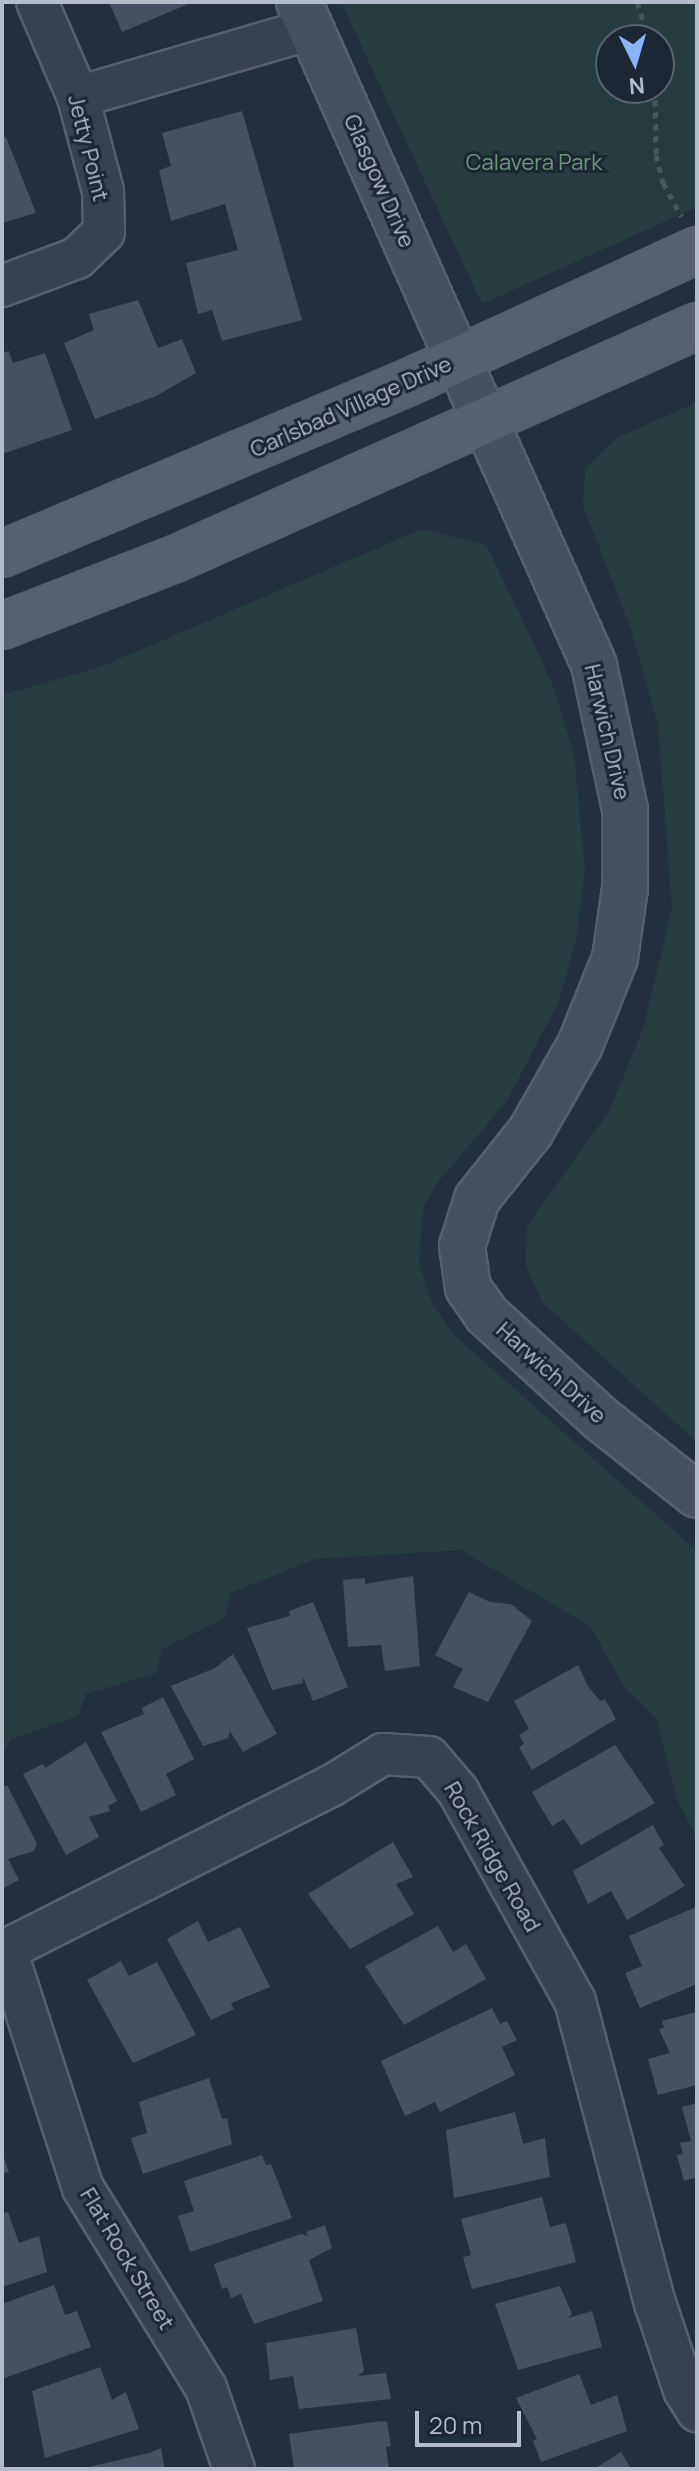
<!DOCTYPE html>
<style>
body{margin:0}
#map{position:relative;width:699px;height:2471px;overflow:hidden;background:#242f3e;font-family:Manrope,sans-serif}
div>[style]{position:absolute}
[style*='--x']{left:calc(var(--x)*1px);top:calc(var(--y)*1px);width:calc(var(--w)*1px);rotate:calc(var(--a)*1deg)}
.green>*{inset:0;background:#263c3f}
.building>*{inset:0;background:#455162}
.path>*{height:5px;margin-top:-2.5px;transform-origin:0;background:repeating-linear-gradient(90deg,#44595c 0 6px,transparent 0 12px)}
.roads{filter:drop-shadow(2px 0 #565f6c) drop-shadow(-2px 0 #565f6c) drop-shadow(0 2px #565f6c) drop-shadow(0 -2px #565f6c)}
.street>*{height:40px;margin:-20px;padding:0 20px;transform-origin:20px;border-radius:20px;background:#38414e}
.secondary>*{height:44px;margin:-22px;padding:0 22px;transform-origin:22px;border-radius:22px;background:#465061}
.primary>*{height:44px;margin:-22px;padding:0 22px;transform-origin:22px;border-radius:22px;background:#56606e}
span{translate:-50% -50%;white-space:nowrap;text-align:center;line-height:1.15;-webkit-text-stroke:6px #1d2633;paint-order:stroke}
.street-label{font-size:22px;color:#b4bcc9}
.park-label{font-size:22px;color:#6b9a76}
.frame{position:absolute;inset:0;border:4px solid #b4bcc9;pointer-events:none}
.north{position:absolute;left:595px;top:24px;width:80px;height:80px;box-sizing:border-box;background:#1d2633;border:2px solid #59626f;border-radius:50%;rotate:175deg;font-size:22px;font-weight:700;line-height:32px;text-align:center;color:#b4bcc9}
.north::after{content:'';display:block;margin:auto;width:28px;height:36px;background:#8ab4f8;clip-path:polygon(50% 0,100% 100%,50% 72%,0 100%)}
.scale{position:absolute;left:415px;top:2411px;width:106px;height:36px;box-sizing:border-box;border:4px solid #b4bcc9;border-top:0;padding-left:10px;font-size:24px;line-height:28px;white-space:nowrap;color:#b4bcc9;-webkit-text-stroke:6px #1d2633;paint-order:stroke}
</style>
<div id="map">
<div class="green">
<i style="clip-path:polygon(evenodd,341px 2px,697px 2px,697px 207px,482px 304px,341px 2px,611px 40px,659px 40px,659px 88px,611px 88px,611px 40px)"></i>
<i style="clip-path:polygon(697px 402px,697px 1442px,542px 1302px,526px 1266px,527px 1226px,610px 1110px,644px 1026px,672px 909px,658px 725px,632px 632px,583px 505px,585px 469px,617px 438px)"></i>
<i style="clip-path:polygon(422px 529px,486px 545px,518px 610px,553px 686px,574px 755px,585px 869px,577px 936px,559px 1001px,507px 1101px,437px 1183px,423px 1207px,419px 1264px,432px 1304px,455px 1336px,697px 1551px,697px 1839px,677px 1799px,656px 1718px,625px 1688px,590px 1626px,461px 1550px,315px 1559px,230px 1593px,225px 1618px,162px 1649px,156px 1673px,86px 1694px,78px 1716px,11px 1739px,2px 1757px,2px 695px,100px 667px)"></i>
</div>
<div class="building">
<i style="clip-path:polygon(109px 2px,193px 2px,122px 32px)"></i>
<i style="clip-path:polygon(242px 111px,302px 320px,222px 341px,212px 310px,198px 314px,186px 263px,238px 250px,225px 204px,171px 221px,159px 170px,171px 166px,162px 133px)"></i>
<i style="clip-path:polygon(6px 137px,36px 213px,2px 223px,2px 138px)"></i>
<i style="clip-path:polygon(138px 300px,158px 348px,182px 339px,196px 373px,156px 396px,95px 419px,64px 343px,94px 330px,89px 314px)"></i>
<i style="clip-path:polygon(9px 351px,13px 363px,45px 353px,72px 430px,2px 454px,2px 353px)"></i>
<i style="clip-path:polygon(413px 1576px,420px 1666px,385px 1671px,381px 1645px,348px 1647px,343px 1580px,365px 1578px,365px 1584px)"></i>
<i style="clip-path:polygon(469px 1592px,490px 1602px,511px 1604px,532px 1621px,488px 1702px,453px 1687px,463px 1669px,435px 1655px)"></i>
<i style="clip-path:polygon(313px 1602px,348px 1687px,313px 1701px,303px 1677px,303px 1683px,272px 1690px,247px 1628px,290px 1616px,289px 1611px)"></i>
<i style="clip-path:polygon(233px 1654px,277px 1734px,243px 1752px,230px 1731px,228px 1738px,203px 1746px,171px 1686px,215px 1668px)"></i>
<i style="clip-path:polygon(578px 1665px,588px 1686px,600px 1701px,605px 1699px,616px 1719px,532px 1770px,519px 1747px,524px 1744px,519px 1735px,529px 1729px,514px 1701px)"></i>
<i style="clip-path:polygon(163px 1697px,194px 1759px,166px 1774px,176px 1795px,141px 1812px,101px 1732px,144px 1714px,142px 1708px)"></i>
<i style="clip-path:polygon(86px 1742px,117px 1801px,108px 1806px,110px 1811px,89px 1817px,99px 1837px,66px 1855px,23px 1774px,43px 1764px,45px 1768px)"></i>
<i style="clip-path:polygon(615px 1745px,655px 1803px,581px 1845px,564px 1819px,552px 1826px,532px 1792px)"></i>
<i style="clip-path:polygon(7px 1785px,37px 1844px,34px 1851px,8px 1859px,19px 1880px,2px 1889px,2px 1788px)"></i>
<i style="clip-path:polygon(653px 1825px,664px 1845px,659px 1848px,685px 1886px,627px 1920px,611px 1891px,588px 1904px,573px 1871px)"></i>
<i style="clip-path:polygon(393px 1842px,413px 1877px,396px 1884px,414px 1914px,350px 1949px,308px 1894px)"></i>
<i style="clip-path:polygon(696px 1907px,697px 1984px,640px 2008px,625px 1973px,642px 1966px,629px 1936px)"></i>
<i style="clip-path:polygon(198px 1921px,208px 1942px,240px 1927px,270px 1987px,231px 2003px,234px 2009px,211px 2020px,167px 1939px)"></i>
<i style="clip-path:polygon(438px 1926px,453px 1952px,466px 1944px,486px 1979px,404px 2025px,365px 1966px)"></i>
<i style="clip-path:polygon(121px 1961px,129px 1976px,157px 1962px,196px 2035px,133px 2063px,87px 1980px)"></i>
<i style="clip-path:polygon(492px 2008px,500px 2024px,507px 2021px,517px 2040px,502px 2047px,515px 2075px,440px 2112px,435px 2102px,405px 2116px,381px 2061px)"></i>
<i style="clip-path:polygon(697px 2012px,697px 2085px,658px 2095px,648px 2059px,670px 2053px,659px 2029px,664px 2028px,662px 2021px)"></i>
<i style="clip-path:polygon(209px 2078px,222px 2119px,227px 2118px,232px 2144px,143px 2174px,131px 2138px,147px 2133px,139px 2102px)"></i>
<i style="clip-path:polygon(697px 2103px,697px 2177px,684px 2181px,677px 2155px,683px 2154px,680px 2143px,691px 2141px,682px 2107px)"></i>
<i style="clip-path:polygon(515px 2112px,523px 2144px,545px 2138px,550px 2177px,454px 2198px,446px 2130px)"></i>
<i style="clip-path:polygon(2px 2152px,9px 2172px,2px 2174px)"></i>
<i style="clip-path:polygon(262px 2155px,266px 2165px,271px 2164px,292px 2218px,190px 2252px,178px 2216px,194px 2211px,184px 2181px)"></i>
<i style="clip-path:polygon(542px 2197px,550px 2227px,566px 2223px,576px 2262px,472px 2289px,463px 2257px,471px 2255px,461px 2219px)"></i>
<i style="clip-path:polygon(8px 2212px,19px 2243px,39px 2236px,47px 2272px,2px 2287px,2px 2214px)"></i>
<i style="clip-path:polygon(325px 2225px,332px 2248px,309px 2260px,323px 2301px,254px 2324px,241px 2294px,231px 2298px,227px 2287px,222px 2289px,214px 2264px,301px 2234px,308px 2236px,306px 2232px)"></i>
<i style="clip-path:polygon(54px 2285px,65px 2315px,77px 2311px,91px 2347px,2px 2379px,2px 2304px)"></i>
<i style="clip-path:polygon(560px 2286px,572px 2314px,568px 2318px,592px 2311px,602px 2347px,518px 2370px,495px 2304px)"></i>
<i style="clip-path:polygon(356px 2328px,364px 2371px,358px 2376px,386px 2373px,391px 2399px,299px 2409px,293px 2376px,270px 2380px,266px 2343px)"></i>
<i style="clip-path:polygon(100px 2367px,112px 2400px,126px 2392px,139px 2429px,45px 2458px,32px 2391px)"></i>
<i style="clip-path:polygon(579px 2374px,591px 2405px,617px 2395px,627px 2431px,541px 2462px,533px 2441px,537px 2439px,516px 2398px)"></i>
<i style="clip-path:polygon(382px 2421px,387px 2422px,391px 2446px,386px 2447px,389px 2469px,294px 2469px,289px 2434px)"></i>
<i style="clip-path:polygon(161px 2448px,165px 2469px,80px 2469px,149px 2453px)"></i>
<i style="clip-path:polygon(621px 2452px,631px 2469px,594px 2469px)"></i>
</div>
<div class="path">
<i style="--x:637;--y:2;--w:40;--a:72"></i>
<i style="--x:655;--y:88;--w:67;--a:89.1"></i>
<i style="--x:656;--y:155;--w:29;--a:76"></i>
<i style="--x:663;--y:183;--w:38;--a:61"></i>
</div>
<div class="roads">
<div class="street">
<i style="--x:78;--y:97;--w:243;--a:-16.3"></i>
<i style="--x:2;--y:286;--w:80;--a:-20.5"></i>
<i style="--x:77;--y:258;--w:37;--a:-44"></i>
<i style="--x:104;--y:232;--w:41;--a:-91.4"></i>
<i style="--x:103;--y:191;--w:97;--a:-104.9"></i>
<i style="--x:78;--y:97;--w:103;--a:-113.3"></i>
<i style="--x:6;--y:1950;--w:250;--a:72.1"></i>
<i style="--x:83;--y:2188;--w:235;--a:58.4"></i>
<i style="--x:206;--y:2388;--w:86;--a:70.9"></i>
<i style="--x:2;--y:1952;--w:369;--a:-26.8"></i>
<i style="--x:331;--y:1786;--w:61;--a:-31.6"></i>
<i style="--x:383;--y:1754;--w:46;--a:3.7"></i>
<i style="--x:429;--y:1757;--w:45;--a:49.5"></i>
<i style="--x:458;--y:1791;--w:240;--a:60.9"></i>
<i style="--x:575;--y:2001;--w:312;--a:75.2"></i>
<i style="--x:655;--y:2303;--w:92;--a:71.6"></i>
<i style="--x:684;--y:2390;--w:25;--a:58"></i>
</div>
<div class="secondary">
<i style="--x:299;--y:2;--w:726;--a:66.01"></i>
<i style="--x:594;--y:665;--w:148;--a:77.9"></i>
<i style="--x:625;--y:810;--w:78;--a:90"></i>
<i style="--x:625;--y:888;--w:71;--a:98.1"></i>
<i style="--x:615;--y:958;--w:94;--a:111.9"></i>
<i style="--x:580;--y:1045;--w:99;--a:119.7"></i>
<i style="--x:531;--y:1131;--w:87;--a:128.5"></i>
<i style="--x:477;--y:1199;--w:49;--a:107.7"></i>
<i style="--x:462;--y:1246;--w:42;--a:81.9"></i>
<i style="--x:468;--y:1288;--w:32;--a:55"></i>
<i style="--x:486;--y:1314;--w:156;--a:42.4"></i>
<i style="--x:601;--y:1419;--w:122;--a:38.4"></i>
</div>
<div class="primary">
<i style="--x:2;--y:554;--w:442;--a:-22.9"></i>
<i style="--x:409;--y:382;--w:317;--a:-24.6"></i>
<i style="--x:2;--y:626;--w:186;--a:-21.2"></i>
<i style="--x:175;--y:559;--w:572;--a:-24.05"></i>
</div>
</div>
<div class="street-label">
<span style="left:88px;top:148px;rotate:76deg">Jetty Point</span>
<span style="left:379px;top:181px;rotate:66deg">Glasgow Drive</span>
<span style="left:351px;top:407px;rotate:-24deg">Carlsbad Village Drive</span>
<span style="left:607px;top:732px;rotate:77deg">Harwich Drive</span>
<span style="left:551px;top:1373px;rotate:42deg">Harwich Drive</span>
<span style="left:492px;top:1857px;rotate:60deg">Rock Ridge Road</span>
<span style="left:127px;top:2259px;rotate:59deg">Flat Rock Street</span>
</div>
<div class="park-label">
<span style="left:534px;top:163px">Calavera Park</span>
</div>
<div class="frame"></div>
<div class="north">N</div>
<div class="scale">20 m</div>
</div>
